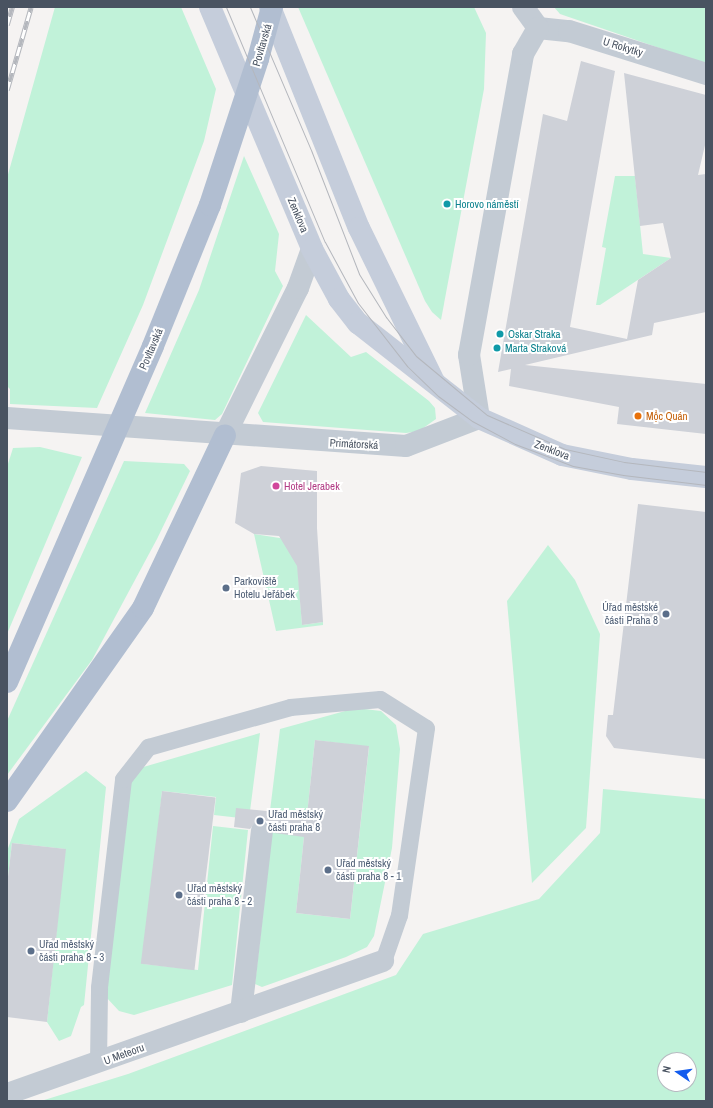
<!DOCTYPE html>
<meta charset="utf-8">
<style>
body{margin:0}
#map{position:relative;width:713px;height:1108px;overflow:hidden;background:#f5f3f2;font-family:"Archivo Narrow",sans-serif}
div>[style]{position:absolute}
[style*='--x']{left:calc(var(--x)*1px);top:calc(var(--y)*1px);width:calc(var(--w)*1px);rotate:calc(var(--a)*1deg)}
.green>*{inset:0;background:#c1f2d9}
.building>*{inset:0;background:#ced1d8;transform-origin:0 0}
.service>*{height:17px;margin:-8.5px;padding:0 8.5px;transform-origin:8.5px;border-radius:8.5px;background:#c3cbd4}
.pedestrian>*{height:22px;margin:-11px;padding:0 11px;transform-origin:11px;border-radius:11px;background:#c3cbd4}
.minor>*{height:22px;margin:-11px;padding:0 11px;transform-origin:11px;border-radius:11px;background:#c3cbd4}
.secondary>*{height:22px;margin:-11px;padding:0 11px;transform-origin:11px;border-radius:11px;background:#c5cddb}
.primary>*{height:22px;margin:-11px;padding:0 11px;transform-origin:11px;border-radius:11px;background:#b1bed1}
.tram>*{height:1px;margin:-0.5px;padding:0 0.5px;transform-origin:0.5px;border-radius:0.5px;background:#b4b7bd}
.rail>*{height:4.5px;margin-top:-2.25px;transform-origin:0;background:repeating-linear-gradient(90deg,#fff 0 9px,#b4b7bd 0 18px);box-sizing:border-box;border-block:1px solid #b4b7bd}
.dots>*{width:11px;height:11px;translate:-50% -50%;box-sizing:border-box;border:2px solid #fff;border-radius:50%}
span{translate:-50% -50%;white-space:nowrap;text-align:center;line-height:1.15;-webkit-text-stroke:4px #fff;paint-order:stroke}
.street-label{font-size:11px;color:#495361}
.culture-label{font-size:11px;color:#0d838f}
.left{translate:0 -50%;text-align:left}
.food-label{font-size:11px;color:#c56008}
.hotel-label{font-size:11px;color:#b23c85}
.service-label{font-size:11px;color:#4e5e75}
.right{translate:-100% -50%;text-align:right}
.frame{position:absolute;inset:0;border:8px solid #495361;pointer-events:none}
.north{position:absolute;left:657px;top:1052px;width:40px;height:40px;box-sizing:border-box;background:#fff;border:1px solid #b6bac0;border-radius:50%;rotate:283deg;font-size:11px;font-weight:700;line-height:16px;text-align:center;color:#495361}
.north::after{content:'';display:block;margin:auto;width:14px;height:18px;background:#135cee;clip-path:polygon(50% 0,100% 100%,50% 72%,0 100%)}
</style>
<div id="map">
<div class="green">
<i style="clip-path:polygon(55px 7px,181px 7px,216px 89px,204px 141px,143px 305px,97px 408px,10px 404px,10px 389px,7px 386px,7px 178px)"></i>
<i style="clip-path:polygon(298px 7px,474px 7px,486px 33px,484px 89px,441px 320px,432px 312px,425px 301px)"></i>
<i style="clip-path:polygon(554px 7px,706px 7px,706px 64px,560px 14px)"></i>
<i style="clip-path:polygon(244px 156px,279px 234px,275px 271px,283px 286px,222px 414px,215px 420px,145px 413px,199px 290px)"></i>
<i style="clip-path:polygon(615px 176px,635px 176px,643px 254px,671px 258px,600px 305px,596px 305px,606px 248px,602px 247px)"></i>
<i style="clip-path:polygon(306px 315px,351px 357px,366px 352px,429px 401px,435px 408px,436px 419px,419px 431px,406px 433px,263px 422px,258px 413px)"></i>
<i style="clip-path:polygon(40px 447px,82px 457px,7px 634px,7px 467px,13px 448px)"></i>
<i style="clip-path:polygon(124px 461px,184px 464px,190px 471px,157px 539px,92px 660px,7px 775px,7px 721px)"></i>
<i style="clip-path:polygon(254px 534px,286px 539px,297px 558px,302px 625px,323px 622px,323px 625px,276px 631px)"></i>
<i style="clip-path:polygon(548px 545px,575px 580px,600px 634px,586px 828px,532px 883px,507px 601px)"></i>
<i style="clip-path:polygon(356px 708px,381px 711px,396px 725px,400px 749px,392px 848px,374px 936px,367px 947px,346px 957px,262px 987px,255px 984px,273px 824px,305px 828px,296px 913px,350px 919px,369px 747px,315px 740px,307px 815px,270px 811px,280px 729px)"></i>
<i style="clip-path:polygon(260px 733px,249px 819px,214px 815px,216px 797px,162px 791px,144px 964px,198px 970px,213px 826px,248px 830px,232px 985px,134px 1015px,119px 1011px,106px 997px,128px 782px,140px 768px)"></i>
<i style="clip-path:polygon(86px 771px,106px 787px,84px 1005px,81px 1007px,71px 1036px,59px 1041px,47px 1022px,65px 849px,12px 843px,7px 885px,7px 851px,19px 819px)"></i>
<i style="clip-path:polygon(evenodd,603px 789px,706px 799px,706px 1101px,41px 1101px,128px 1074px,396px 975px,423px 934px,539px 899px,600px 833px,603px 789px,665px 1060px,689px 1060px,689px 1084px,665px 1084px,665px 1060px)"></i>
</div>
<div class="building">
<i style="clip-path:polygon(581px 61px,615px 71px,570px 327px,627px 339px,638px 280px,671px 258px,663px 223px,640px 226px,624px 73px,706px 95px,706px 141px,698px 175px,706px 174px,706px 312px,654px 323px,652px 335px,525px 365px,706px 384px,706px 434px,617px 424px,619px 407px,509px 386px,511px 369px,498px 372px,543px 114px,567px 121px)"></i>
<i style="clip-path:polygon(261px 466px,317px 471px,317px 528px,323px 622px,302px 625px,297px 566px,279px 536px,254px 534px,235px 523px,241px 473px)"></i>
<i style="clip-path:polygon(638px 504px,706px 512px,706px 759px,614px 748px,606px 736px,608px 715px,613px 715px)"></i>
<i style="clip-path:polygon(315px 740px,369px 746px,350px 919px,296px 913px,304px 837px,274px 833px,273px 826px,264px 819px,257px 820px,250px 829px,234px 827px,236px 808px,307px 815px)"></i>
<i style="left:162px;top:791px;width:54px;height:174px;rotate:7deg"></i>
<i style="clip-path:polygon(12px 843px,66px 849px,47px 1022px,7px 1017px,7px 885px)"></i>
</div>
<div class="service">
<i style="--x:98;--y:1063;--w:76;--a:-89.2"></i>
<i style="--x:99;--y:987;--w:209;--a:-83.4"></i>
<i style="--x:123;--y:779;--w:41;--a:-52"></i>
<i style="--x:148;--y:747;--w:148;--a:-15.7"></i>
<i style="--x:290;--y:707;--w:90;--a:-5.1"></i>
<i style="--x:380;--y:699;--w:54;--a:32.2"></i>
<i style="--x:426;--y:728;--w:189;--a:98.2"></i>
<i style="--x:399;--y:915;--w:49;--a:109.2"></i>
</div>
<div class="pedestrian">
<i style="--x:241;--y:1012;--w:182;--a:-83.4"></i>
</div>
<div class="minor">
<i style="--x:523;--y:7;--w:26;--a:54"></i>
<i style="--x:538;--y:28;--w:31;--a:6"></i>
<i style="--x:569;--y:31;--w:144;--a:17.4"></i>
<i style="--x:7;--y:418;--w:400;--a:4"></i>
<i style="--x:406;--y:446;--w:78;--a:-21"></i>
<i style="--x:479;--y:418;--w:64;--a:-99"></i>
<i style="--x:469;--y:355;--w:306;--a:-79.8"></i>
<i style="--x:523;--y:54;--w:30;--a:-60"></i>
<i style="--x:225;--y:435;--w:164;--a:-63.6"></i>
<i style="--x:298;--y:288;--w:41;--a:-70.3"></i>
<i style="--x:7;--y:1094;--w:399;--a:-19.5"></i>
</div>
<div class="secondary">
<i style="--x:210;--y:7;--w:263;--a:67.1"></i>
<i style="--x:312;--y:249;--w:57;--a:61.6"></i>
<i style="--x:339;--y:299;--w:31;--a:52"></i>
<i style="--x:358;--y:323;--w:154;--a:38.1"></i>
<i style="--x:479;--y:418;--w:91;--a:24"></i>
<i style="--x:562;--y:455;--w:71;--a:11.3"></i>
<i style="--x:632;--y:469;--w:74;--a:6.2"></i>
<i style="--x:270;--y:7;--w:238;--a:68.1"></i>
<i style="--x:359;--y:228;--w:171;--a:64"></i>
</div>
<div class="primary">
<i style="--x:7;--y:682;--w:366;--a:-66.5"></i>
<i style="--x:153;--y:346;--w:152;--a:-68"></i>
<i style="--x:210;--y:205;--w:154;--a:-71.8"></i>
<i style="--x:258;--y:59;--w:54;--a:-74.9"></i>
<i style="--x:7;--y:801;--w:236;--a:-54.8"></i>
<i style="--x:143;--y:608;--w:191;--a:-64.6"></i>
</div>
<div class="tram">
<i style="--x:226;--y:7;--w:255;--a:67.2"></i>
<i style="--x:325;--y:242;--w:69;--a:61.6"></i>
<i style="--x:358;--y:303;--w:80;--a:52.1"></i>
<i style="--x:407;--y:366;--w:43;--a:44.1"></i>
<i style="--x:438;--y:396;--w:42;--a:36.3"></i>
<i style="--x:472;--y:421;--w:49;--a:28.1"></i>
<i style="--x:515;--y:444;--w:62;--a:20.8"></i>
<i style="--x:573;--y:466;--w:51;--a:10.2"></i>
<i style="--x:623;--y:475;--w:84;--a:6.9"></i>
<i style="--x:250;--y:7;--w:155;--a:66.9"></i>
<i style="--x:311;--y:150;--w:133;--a:68.8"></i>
<i style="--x:359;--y:274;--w:51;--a:57.9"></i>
<i style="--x:386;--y:317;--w:49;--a:52.4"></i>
<i style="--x:416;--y:356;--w:92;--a:39.7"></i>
<i style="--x:487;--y:415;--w:85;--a:23.6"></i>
<i style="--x:565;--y:449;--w:60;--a:12.4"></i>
<i style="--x:624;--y:462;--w:83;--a:7"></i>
</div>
<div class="rail">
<i style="--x:7;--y:25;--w:19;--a:-74"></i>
<i style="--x:7;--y:90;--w:86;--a:-73.9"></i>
</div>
<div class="dots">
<i style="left:447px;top:204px;background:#0f9aa8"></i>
<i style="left:500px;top:334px;background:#0f9aa8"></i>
<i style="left:497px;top:348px;background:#0f9aa8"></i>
<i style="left:638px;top:416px;background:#e8710a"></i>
<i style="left:276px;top:486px;background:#d1479c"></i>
<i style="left:226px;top:588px;background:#5c6f8a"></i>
<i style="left:666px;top:614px;background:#5c6f8a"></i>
<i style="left:260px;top:821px;background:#5c6f8a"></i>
<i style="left:328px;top:870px;background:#5c6f8a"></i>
<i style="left:179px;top:895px;background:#5c6f8a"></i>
<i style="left:31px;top:951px;background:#5c6f8a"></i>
</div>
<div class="street-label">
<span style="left:262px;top:45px;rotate:-74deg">Povltavská</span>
<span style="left:623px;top:47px;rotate:17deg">U Rokytky</span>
<span style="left:298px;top:215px;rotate:67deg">Zenklova</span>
<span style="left:151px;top:349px;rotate:-67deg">Povltavská</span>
<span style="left:354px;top:444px;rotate:3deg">Primátorská</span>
<span style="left:552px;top:450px;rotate:21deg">Zenklova</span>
<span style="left:124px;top:1054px;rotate:-20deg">U Meteoru</span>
</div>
<div class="culture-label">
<span class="left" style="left:455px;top:204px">Horovo náměstí</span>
<span class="left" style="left:508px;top:334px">Oskar Straka</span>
<span class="left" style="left:505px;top:348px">Marta Straková</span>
</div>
<div class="food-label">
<span class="left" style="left:646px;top:416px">Mộ̉c Quán</span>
</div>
<div class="hotel-label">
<span class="left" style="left:284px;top:486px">Hotel Jerabek</span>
</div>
<div class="service-label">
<span class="left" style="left:234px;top:588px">Parkoviště<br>Hotelu Jeřábek</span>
<span class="right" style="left:658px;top:614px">Úřad městské<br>části Praha 8</span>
<span class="left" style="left:268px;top:821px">Uřad městský<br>části praha 8</span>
<span class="left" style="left:336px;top:870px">Uřad městský<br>části praha 8 - 1</span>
<span class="left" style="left:187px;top:895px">Uřad městský<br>části praha 8 - 2</span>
<span class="left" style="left:39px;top:951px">Uřad městský<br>části praha 8 - 3</span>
</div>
<div class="frame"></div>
<div class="north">N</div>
</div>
